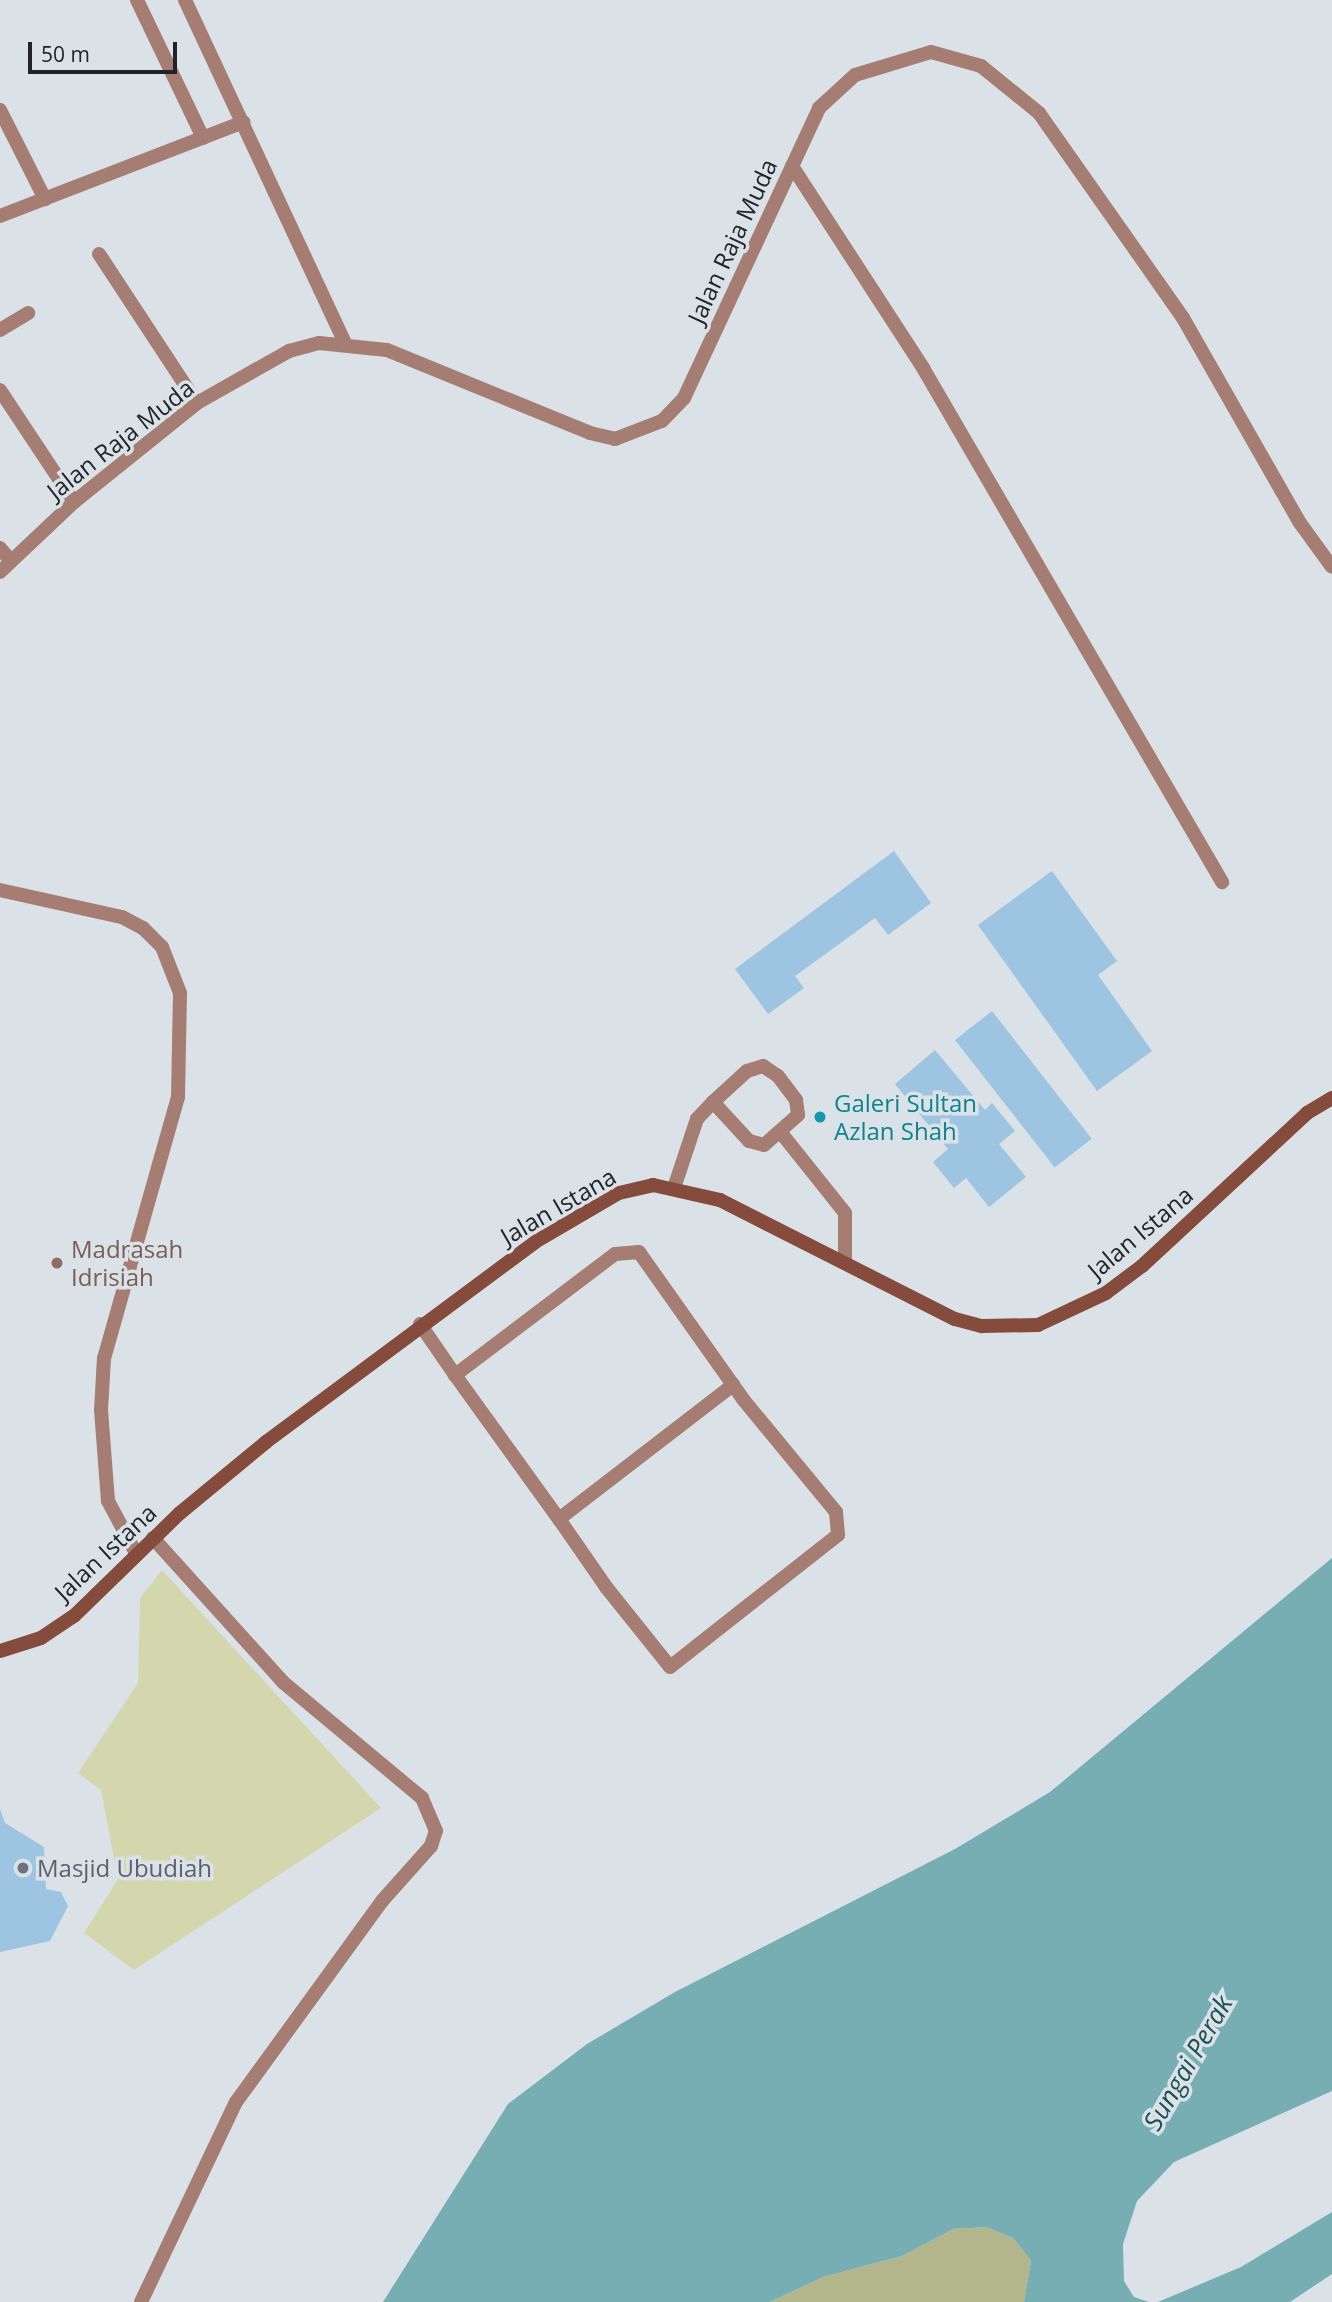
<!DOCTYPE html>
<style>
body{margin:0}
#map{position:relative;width:1332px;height:2302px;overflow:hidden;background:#dae2e8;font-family:"Open Sans",sans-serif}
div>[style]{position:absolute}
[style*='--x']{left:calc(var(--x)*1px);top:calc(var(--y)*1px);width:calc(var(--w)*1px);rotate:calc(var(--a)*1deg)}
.green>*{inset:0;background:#d4d7ae}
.forest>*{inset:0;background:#b3b68b}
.water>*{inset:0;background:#76aeb3}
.building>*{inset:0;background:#9dc4e1;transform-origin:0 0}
.street>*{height:14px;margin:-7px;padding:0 7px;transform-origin:7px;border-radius:7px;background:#a57d72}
.secondary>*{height:14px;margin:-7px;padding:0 7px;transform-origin:7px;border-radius:7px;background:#854c3d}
.dots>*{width:19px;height:19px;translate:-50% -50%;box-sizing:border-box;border:4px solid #dae2e8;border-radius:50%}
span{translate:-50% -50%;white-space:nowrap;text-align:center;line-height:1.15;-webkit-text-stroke:7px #dae2e8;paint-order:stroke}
.street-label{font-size:24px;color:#212426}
.culture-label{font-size:24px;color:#0d838f}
.left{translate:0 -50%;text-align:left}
.education-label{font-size:24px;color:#785e54}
.worship-label{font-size:24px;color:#5b616d}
.water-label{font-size:26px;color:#1d4f53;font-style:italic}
.scale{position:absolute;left:28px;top:42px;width:149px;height:32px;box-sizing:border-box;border:4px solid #212426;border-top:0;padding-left:9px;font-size:21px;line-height:24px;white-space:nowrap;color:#212426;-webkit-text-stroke:5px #dae2e8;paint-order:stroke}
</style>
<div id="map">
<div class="green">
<i style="clip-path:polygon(162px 1570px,381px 1808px,134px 1970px,84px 1933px,118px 1879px,101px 1790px,78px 1773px,138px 1683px,140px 1598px)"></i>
</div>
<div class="forest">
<i style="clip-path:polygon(986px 2227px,1013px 2238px,1031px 2261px,1024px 2302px,770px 2302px,823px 2277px,902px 2256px,953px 2229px)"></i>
</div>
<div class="water">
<i style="clip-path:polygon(1332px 1558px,1332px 2091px,1174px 2162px,1137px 2201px,1123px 2244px,1124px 2281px,1134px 2297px,1149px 2302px,1024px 2302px,1031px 2261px,1013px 2238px,986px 2227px,953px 2229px,902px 2256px,823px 2277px,770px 2302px,383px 2302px,508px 2104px,587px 2044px,675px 1992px,955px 1849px,1050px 1792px)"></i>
<i style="clip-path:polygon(1332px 2212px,1332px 2274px,1290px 2302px,1158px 2302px,1241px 2267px)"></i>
</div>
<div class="building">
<i style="clip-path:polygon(894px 851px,931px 903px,888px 935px,875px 918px,795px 976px,804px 988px,768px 1014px,735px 969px)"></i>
<i style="clip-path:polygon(1052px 871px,1117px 961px,1098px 975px,1152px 1051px,1097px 1091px,978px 925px)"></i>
<i style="left:992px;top:1011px;width:162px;height:47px;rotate:52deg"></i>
<i style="clip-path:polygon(935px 1050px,985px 1110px,992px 1103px,1015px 1131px,999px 1144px,1026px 1177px,989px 1207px,966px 1178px,954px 1188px,933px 1162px,948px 1149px,895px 1084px)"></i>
<i style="clip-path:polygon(0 1809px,5px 1823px,44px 1847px,46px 1889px,61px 1892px,68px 1906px,50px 1941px,0 1952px)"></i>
</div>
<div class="street">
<i style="--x:137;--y:0;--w:153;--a:64.4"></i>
<i style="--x:185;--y:0;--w:376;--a:65"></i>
<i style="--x:0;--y:110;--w:100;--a:63.2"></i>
<i style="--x:792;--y:166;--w:241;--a:57"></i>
<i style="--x:923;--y:368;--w:595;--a:59.81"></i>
<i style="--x:0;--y:216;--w:261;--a:-21.1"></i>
<i style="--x:99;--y:254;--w:178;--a:56.7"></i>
<i style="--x:0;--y:330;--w:33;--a:-31"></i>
<i style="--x:0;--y:390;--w:134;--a:56.5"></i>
<i style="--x:0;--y:548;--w:17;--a:50"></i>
<i style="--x:0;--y:572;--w:102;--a:-43.4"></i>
<i style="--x:74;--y:502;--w:158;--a:-38.8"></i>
<i style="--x:197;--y:403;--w:106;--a:-29.5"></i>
<i style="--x:289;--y:351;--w:31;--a:-15"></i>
<i style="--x:319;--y:343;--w:68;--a:5.9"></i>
<i style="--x:387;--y:350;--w:219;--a:22.2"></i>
<i style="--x:590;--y:433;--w:26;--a:13"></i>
<i style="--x:615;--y:439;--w:50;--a:-21"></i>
<i style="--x:662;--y:421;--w:32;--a:-46"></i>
<i style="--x:684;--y:398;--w:320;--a:-65"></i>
<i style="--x:819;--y:108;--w:49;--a:-42.5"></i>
<i style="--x:855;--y:75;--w:79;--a:-16.8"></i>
<i style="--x:931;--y:52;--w:52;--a:15.6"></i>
<i style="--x:981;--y:66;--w:75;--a:39"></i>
<i style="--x:1039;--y:113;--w:251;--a:54.9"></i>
<i style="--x:1183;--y:318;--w:236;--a:60.3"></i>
<i style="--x:1300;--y:523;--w:54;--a:54"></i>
<i style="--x:0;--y:890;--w:125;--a:12.5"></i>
<i style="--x:122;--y:917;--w:24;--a:28"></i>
<i style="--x:143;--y:928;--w:27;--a:45"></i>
<i style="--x:162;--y:947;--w:49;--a:68.6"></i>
<i style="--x:180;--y:993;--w:104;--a:91.1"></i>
<i style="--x:178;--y:1097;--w:271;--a:105.8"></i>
<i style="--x:104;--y:1358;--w:52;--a:93.3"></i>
<i style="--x:101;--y:1410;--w:91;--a:85.6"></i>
<i style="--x:108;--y:1501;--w:61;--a:61.8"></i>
<i style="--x:782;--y:1134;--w:101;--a:51.4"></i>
<i style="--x:845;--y:1213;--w:50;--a:90"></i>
<i style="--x:674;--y:1188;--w:73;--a:-71.6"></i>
<i style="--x:697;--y:1119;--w:23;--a:-47"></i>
<i style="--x:713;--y:1102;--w:46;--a:-42.4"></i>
<i style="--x:747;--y:1071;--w:17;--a:-17"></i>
<i style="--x:763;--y:1066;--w:18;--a:34"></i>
<i style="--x:778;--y:1076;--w:30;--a:53"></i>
<i style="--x:796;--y:1100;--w:15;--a:82"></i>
<i style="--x:798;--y:1115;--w:45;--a:138.6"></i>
<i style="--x:764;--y:1145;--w:16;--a:-165"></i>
<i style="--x:749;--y:1141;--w:53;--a:-132.7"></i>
<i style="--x:420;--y:1324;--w:62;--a:55.5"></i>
<i style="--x:455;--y:1375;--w:178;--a:54.2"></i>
<i style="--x:559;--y:1519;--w:83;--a:55.3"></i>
<i style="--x:606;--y:1587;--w:102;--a:51.3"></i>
<i style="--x:670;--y:1667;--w:214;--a:-38.2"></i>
<i style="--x:838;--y:1535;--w:23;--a:-95"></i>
<i style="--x:836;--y:1512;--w:146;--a:-129.5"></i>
<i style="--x:743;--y:1399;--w:180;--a:-125.3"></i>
<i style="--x:639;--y:1252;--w:24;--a:175"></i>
<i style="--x:615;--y:1254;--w:201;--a:142.9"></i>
<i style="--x:559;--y:1519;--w:220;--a:-37.6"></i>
<i style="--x:141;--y:2302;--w:221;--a:-64.6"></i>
<i style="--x:236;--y:2102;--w:248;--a:-54"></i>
<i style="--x:382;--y:1901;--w:74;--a:-48.3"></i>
<i style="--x:431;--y:1846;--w:16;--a:-72"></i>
<i style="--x:436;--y:1831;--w:36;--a:-113"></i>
<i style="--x:422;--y:1798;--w:181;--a:-140.2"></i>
<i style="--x:283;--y:1682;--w:194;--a:-132.1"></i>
</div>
<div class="secondary">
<i style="--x:0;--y:1651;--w:43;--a:-17.6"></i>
<i style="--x:41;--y:1638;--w:40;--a:-34"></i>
<i style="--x:74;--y:1616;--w:148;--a:-44.2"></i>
<i style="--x:180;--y:1513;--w:112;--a:-39.5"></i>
<i style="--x:266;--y:1442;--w:335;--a:-36.6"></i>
<i style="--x:535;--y:1242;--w:97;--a:-30.3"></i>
<i style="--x:619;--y:1193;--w:35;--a:-13"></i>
<i style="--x:653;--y:1185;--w:69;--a:12.6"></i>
<i style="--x:720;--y:1200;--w:263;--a:26.9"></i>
<i style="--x:955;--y:1319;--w:28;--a:15"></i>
<i style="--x:982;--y:1326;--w:56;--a:-1"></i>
<i style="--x:1038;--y:1325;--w:75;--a:-25.2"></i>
<i style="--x:1106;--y:1293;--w:45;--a:-36.9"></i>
<i style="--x:1142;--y:1266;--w:225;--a:-42.8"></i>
<i style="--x:1307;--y:1113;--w:29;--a:-31"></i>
</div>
<div class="dots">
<i style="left:820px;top:1117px;background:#0f9aa8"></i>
<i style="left:57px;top:1263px;background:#8d6e63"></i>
<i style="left:23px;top:1868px;background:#6b7280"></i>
</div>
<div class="street-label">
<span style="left:732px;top:241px;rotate:-65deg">Jalan Raja Muda</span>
<span style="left:120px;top:439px;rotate:-38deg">Jalan Raja Muda</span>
<span style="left:558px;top:1206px;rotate:-30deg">Jalan Istana</span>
<span style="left:1140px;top:1232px;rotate:-40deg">Jalan Istana</span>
<span style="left:105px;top:1552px;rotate:-43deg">Jalan Istana</span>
</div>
<div class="culture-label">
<span class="left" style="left:834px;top:1117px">Galeri Sultan<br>Azlan Shah</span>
</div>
<div class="education-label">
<span class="left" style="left:71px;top:1263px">Madrasah<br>Idrisiah</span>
</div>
<div class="worship-label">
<span class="left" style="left:37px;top:1868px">Masjid Ubudiah</span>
</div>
<div class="water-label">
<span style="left:1188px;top:2063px;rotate:-60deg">Sungai Perak</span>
</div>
<div class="scale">50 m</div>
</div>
